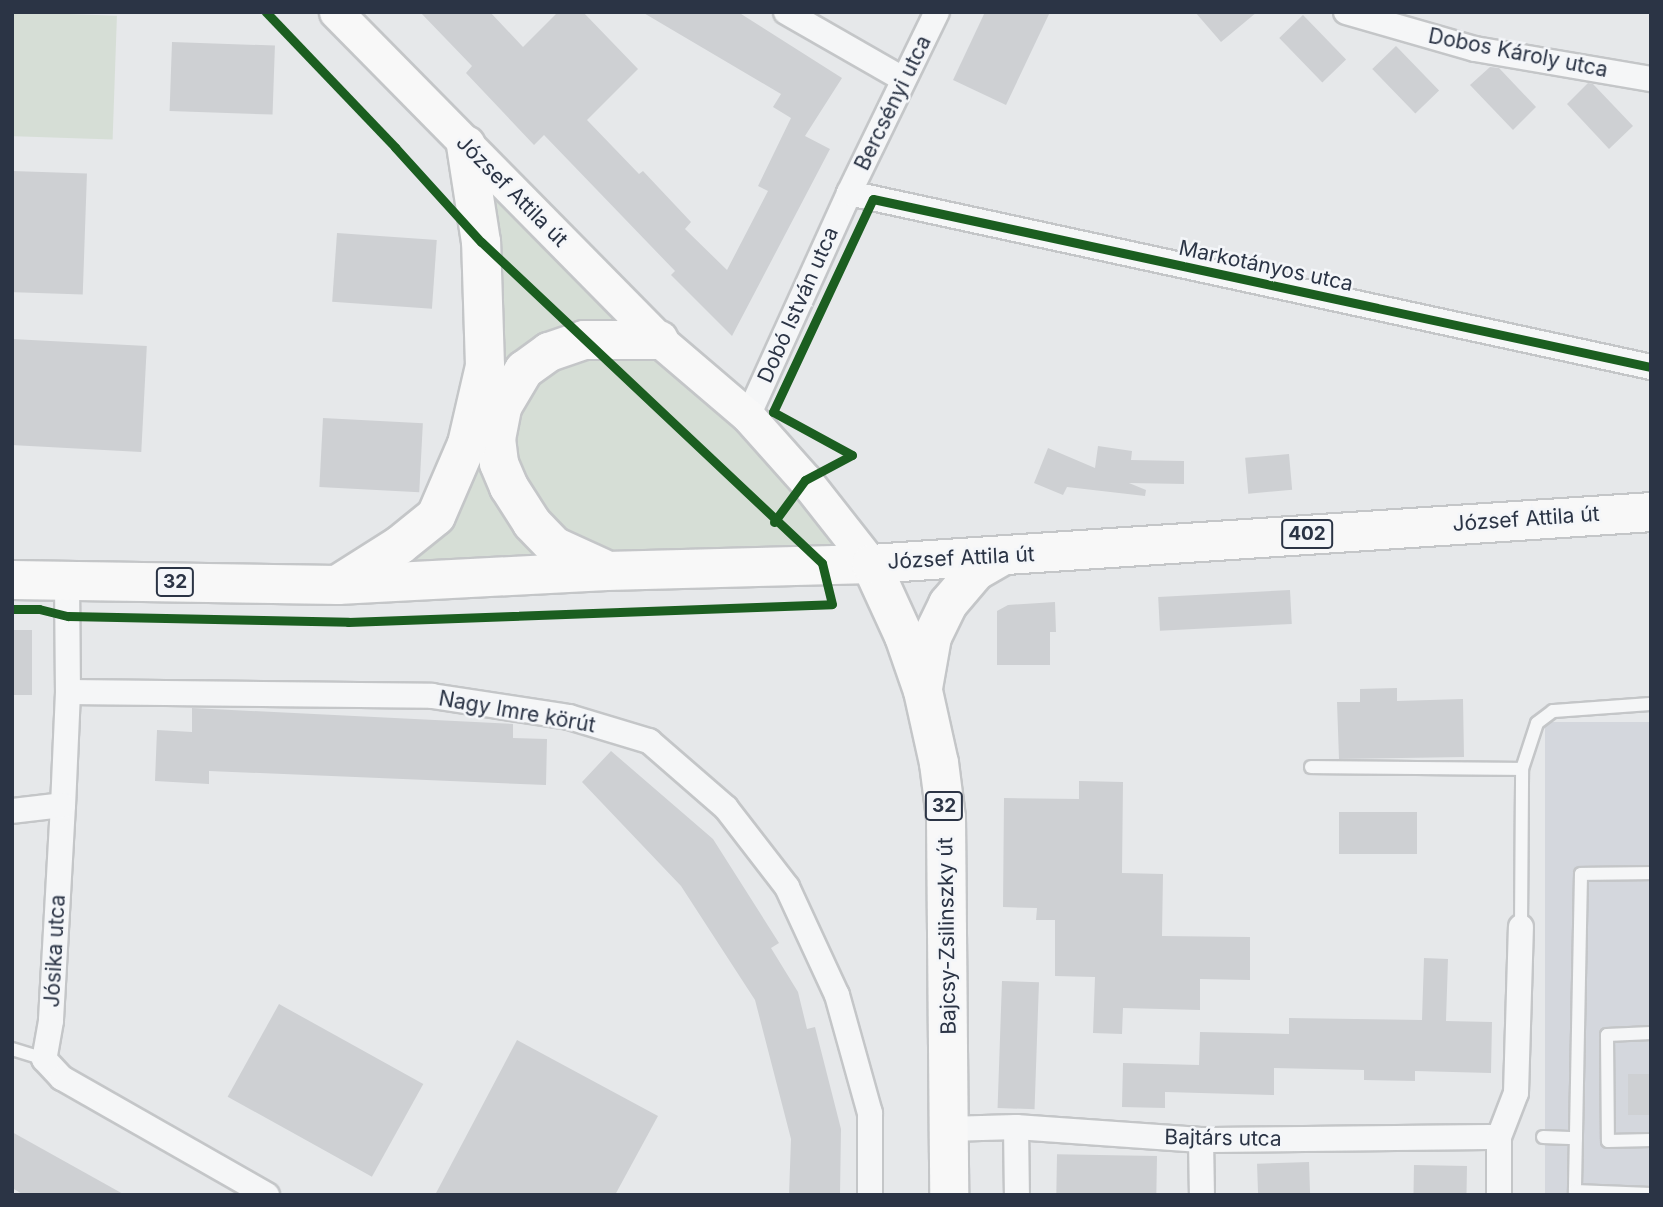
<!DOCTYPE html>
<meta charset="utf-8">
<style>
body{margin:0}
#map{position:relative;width:1663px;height:1207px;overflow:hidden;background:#e6e8ea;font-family:Inter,sans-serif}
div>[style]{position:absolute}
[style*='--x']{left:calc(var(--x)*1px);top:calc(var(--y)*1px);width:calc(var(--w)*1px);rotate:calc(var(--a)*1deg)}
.built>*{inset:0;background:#d4d7dd;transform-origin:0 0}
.green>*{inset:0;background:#d6ded6;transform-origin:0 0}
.building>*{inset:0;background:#ced0d3;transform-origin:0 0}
.roads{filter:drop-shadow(2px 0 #c4c6c8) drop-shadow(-2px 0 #c4c6c8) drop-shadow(0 2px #c4c6c8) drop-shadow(0 -2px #c4c6c8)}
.lane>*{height:12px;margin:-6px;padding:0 6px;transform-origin:6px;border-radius:6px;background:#f5f6f7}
.street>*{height:24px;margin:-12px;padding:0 12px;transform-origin:12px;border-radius:12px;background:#f5f6f7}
.secondary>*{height:33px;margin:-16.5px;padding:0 16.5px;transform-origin:16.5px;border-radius:16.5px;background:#f8f8f8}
.primary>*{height:38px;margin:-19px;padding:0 19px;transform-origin:19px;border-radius:19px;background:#f8f8f8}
.cycleway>*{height:9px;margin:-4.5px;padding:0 4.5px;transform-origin:4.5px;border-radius:4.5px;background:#1b5e20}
span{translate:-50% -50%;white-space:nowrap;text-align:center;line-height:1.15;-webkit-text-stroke:5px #f4f6f9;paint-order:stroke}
.shield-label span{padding:2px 5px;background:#f4f6f9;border:2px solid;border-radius:5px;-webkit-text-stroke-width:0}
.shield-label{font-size:19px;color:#2b3445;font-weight:700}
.street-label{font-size:21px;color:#2b3445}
.frame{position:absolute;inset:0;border:14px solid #2b3445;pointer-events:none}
</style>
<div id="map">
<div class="built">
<i style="left:1651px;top:722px;width:473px;height:106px;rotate:90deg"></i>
</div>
<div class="green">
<i style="left:12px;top:12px;width:105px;height:124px;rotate:2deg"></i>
<i style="clip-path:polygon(466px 145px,871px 564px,338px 585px,400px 545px,467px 444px)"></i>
</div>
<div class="building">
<i style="clip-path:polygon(420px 12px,490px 12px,523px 47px,558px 12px,583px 12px,638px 69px,587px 120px,639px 174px,643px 171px,691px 222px,685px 229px,727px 270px,768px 191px,758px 186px,791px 118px,773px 107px,781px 94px,642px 12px,738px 12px,842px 78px,805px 136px,830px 149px,732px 336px,671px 275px,675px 271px,544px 135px,534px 145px,466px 73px,472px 66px)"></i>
<i style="clip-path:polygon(985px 12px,1050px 12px,1006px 105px,953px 80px)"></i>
<i style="clip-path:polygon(1195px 12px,1257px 12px,1221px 42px)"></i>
<i style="left:1303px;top:15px;width:62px;height:33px;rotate:46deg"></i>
<i style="left:172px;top:42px;width:103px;height:69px;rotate:2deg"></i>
<i style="left:1396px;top:46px;width:62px;height:33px;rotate:46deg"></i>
<i style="clip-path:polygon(1490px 67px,1499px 68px,1536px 107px,1513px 130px,1470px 85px)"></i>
<i style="clip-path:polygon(1588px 83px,1593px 84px,1633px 126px,1609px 149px,1567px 104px)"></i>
<i style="left:12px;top:171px;width:75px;height:121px;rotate:2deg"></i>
<i style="left:337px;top:233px;width:100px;height:69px;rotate:4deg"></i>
<i style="left:12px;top:339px;width:135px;height:106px;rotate:3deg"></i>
<i style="left:323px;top:418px;width:100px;height:69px;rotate:3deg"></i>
<i style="clip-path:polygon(1098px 446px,1132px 451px,1131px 460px,1184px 461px,1184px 484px,1129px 483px,1146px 490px,1145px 496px,1067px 487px,1063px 495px,1034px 483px,1048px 448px,1095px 468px)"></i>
<i style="left:1289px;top:454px;width:36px;height:44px;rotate:85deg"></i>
<i style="left:1290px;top:590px;width:34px;height:132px;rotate:87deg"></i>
<i style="clip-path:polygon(1055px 602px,1056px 632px,1050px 632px,1050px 665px,997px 665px,997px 611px,1008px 605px)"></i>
<i style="left:12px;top:630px;width:20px;height:65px"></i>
<i style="clip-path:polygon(1397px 688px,1397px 701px,1463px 699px,1464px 757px,1339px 759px,1337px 702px,1360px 702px,1360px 689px)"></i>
<i style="clip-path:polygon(192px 708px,513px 724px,513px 738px,547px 739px,546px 785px,209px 771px,209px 784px,155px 781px,157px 730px,192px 732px)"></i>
<i style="clip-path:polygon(611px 751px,713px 839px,779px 943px,771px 948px,798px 992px,807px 1029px,815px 1027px,841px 1129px,840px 1195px,789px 1195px,791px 1139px,755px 1000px,681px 886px,582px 782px)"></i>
<i style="clip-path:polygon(1079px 781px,1123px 782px,1122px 873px,1163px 874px,1162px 936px,1250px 937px,1250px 980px,1200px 979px,1200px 1010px,1123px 1008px,1122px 1034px,1093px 1033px,1095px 977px,1055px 976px,1055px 920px,1036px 920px,1037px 908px,1003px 907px,1004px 798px,1079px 799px)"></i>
<i style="left:1339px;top:812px;width:78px;height:42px"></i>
<i style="clip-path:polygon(1424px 958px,1448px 959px,1446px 1021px,1492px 1022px,1491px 1073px,1415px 1071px,1415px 1081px,1364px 1080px,1364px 1070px,1274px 1068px,1274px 1095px,1165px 1092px,1165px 1108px,1122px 1107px,1123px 1063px,1199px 1065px,1200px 1032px,1289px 1034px,1289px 1018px,1422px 1020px)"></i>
<i style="left:1002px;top:981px;width:37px;height:127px;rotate:2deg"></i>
<i style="left:279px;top:1004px;width:165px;height:106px;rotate:29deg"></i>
<i style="clip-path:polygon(517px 1040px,658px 1116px,615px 1195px,435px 1195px)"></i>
<i style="left:1628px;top:1074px;width:23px;height:41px"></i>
<i style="clip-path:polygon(12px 1132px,125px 1195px,24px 1195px,12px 1188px)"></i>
<i style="left:1157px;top:1156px;width:39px;height:100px;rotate:91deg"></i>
<i style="left:1309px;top:1162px;width:33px;height:52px;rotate:88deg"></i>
<i style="left:1414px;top:1165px;width:53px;height:30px;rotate:1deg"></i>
</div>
<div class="roads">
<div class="lane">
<i style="--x:1311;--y:767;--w:211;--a:0.5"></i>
<i style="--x:1651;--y:873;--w:70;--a:179.2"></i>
<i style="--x:1581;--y:874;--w:317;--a:91.1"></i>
<i style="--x:1575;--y:1191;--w:76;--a:2.3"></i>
<i style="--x:1521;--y:927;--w:158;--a:-89.6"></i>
<i style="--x:1522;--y:769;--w:48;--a:-71.9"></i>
<i style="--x:1537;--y:723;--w:20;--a:-37"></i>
<i style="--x:1553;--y:711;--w:98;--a:-4.1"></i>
<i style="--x:1651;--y:1033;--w:44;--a:177.4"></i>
<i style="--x:1607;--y:1035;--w:106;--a:89.5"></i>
<i style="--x:1608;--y:1141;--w:43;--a:-1.3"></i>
<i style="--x:12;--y:1049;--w:34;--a:17"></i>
<i style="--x:1543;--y:1137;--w:33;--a:2"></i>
</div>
<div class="street">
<i style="--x:786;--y:12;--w:135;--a:29.8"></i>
<i style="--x:1346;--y:12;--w:134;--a:16"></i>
<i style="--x:1475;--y:49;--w:179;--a:9.7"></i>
<i style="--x:849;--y:193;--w:821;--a:12.24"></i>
<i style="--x:748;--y:416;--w:245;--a:-65.6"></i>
<i style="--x:849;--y:193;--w:201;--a:-64.1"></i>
<i style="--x:67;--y:581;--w:111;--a:89.5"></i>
<i style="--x:68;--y:692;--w:113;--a:92.5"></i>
<i style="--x:63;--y:805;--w:216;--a:93.2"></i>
<i style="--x:51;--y:1021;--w:39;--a:100"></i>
<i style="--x:44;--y:1059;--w:26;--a:47"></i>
<i style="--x:62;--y:1078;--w:236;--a:29.7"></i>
<i style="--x:68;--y:692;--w:364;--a:0.6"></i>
<i style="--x:432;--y:696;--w:139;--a:8.7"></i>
<i style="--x:569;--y:717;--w:84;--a:16.7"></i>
<i style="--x:649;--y:741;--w:102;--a:41"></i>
<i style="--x:726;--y:808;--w:100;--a:52.3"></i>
<i style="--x:787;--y:887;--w:119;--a:65.2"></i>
<i style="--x:837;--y:995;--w:123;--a:74.4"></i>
<i style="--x:870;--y:1113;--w:82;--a:90"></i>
<i style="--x:12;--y:811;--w:51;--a:-6.7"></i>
<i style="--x:1016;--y:1127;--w:68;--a:89.2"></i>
<i style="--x:948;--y:1129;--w:68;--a:-1.7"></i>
<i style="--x:1016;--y:1127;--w:185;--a:4"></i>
<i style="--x:1201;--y:1140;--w:298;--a:-0.6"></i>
<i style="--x:1201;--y:1140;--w:55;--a:89"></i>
<i style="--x:1499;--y:1195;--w:58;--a:-90"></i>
<i style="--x:1499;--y:1137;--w:47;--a:-68.9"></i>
<i style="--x:1516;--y:1093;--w:166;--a:-88.3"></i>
</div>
<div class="secondary">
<i style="--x:336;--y:12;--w:460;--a:45.4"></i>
<i style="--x:659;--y:340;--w:117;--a:40.5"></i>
<i style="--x:748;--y:416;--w:86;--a:48.3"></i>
<i style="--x:805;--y:480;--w:107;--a:51.8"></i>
</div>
<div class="primary">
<i style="--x:871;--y:564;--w:79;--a:65.4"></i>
<i style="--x:904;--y:636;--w:58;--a:70.9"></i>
<i style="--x:923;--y:691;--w:74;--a:77.5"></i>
<i style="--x:939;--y:763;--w:55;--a:82.7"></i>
<i style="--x:946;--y:818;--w:377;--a:89.5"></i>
<i style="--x:602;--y:568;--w:53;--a:-155.4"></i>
<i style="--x:554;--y:546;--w:32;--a:-134"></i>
<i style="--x:532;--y:523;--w:43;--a:-122.6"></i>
<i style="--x:509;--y:487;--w:26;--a:-113"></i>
<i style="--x:499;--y:463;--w:24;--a:-97"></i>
<i style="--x:496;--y:439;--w:33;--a:-79"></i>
<i style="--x:502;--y:407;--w:43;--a:-59.3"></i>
<i style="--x:524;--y:370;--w:31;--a:-36"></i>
<i style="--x:549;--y:352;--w:37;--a:-19"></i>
<i style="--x:584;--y:340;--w:75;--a:0"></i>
<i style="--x:12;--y:580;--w:326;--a:0.9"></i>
<i style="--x:338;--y:585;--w:269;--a:-3"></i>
<i style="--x:607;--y:571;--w:264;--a:-1.5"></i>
<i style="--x:871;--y:564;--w:782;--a:-3.81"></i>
<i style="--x:340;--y:583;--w:71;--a:-32.3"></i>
<i style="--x:400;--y:545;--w:46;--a:-38.9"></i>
<i style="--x:436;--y:516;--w:78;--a:-66.7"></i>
<i style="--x:467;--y:444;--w:80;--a:-77"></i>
<i style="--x:485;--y:366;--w:124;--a:-91.8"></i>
<i style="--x:481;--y:242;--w:98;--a:-98.8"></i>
<i style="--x:923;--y:688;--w:52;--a:-80"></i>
<i style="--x:932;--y:637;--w:37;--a:-64"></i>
<i style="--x:948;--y:604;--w:43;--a:-49.7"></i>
<i style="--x:976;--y:571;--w:28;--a:-30"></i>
</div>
</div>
<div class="cycleway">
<i style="--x:774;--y:522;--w:52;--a:-53.6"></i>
<i style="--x:805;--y:480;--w:53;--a:-28"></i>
<i style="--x:852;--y:455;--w:90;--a:-151.4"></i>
<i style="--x:773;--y:412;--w:235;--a:-64.9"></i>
<i style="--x:873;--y:199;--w:796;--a:12.19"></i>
<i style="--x:12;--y:609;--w:27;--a:0"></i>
<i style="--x:39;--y:609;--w:30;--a:14"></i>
<i style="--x:68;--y:616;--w:280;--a:1.2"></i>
<i style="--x:348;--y:622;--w:484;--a:-2.1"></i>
<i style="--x:832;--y:604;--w:42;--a:-103.7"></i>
<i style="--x:822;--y:563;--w:468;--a:-136.7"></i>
<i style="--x:481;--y:242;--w:128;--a:-132.2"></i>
<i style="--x:395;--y:147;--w:187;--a:-133.7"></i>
</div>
<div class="shield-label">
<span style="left:1307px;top:534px">402</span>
<span style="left:175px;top:582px">32</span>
<span style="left:944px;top:806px">32</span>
</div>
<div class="street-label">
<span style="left:1518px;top:53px;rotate:11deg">Dobos Károly utca</span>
<span style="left:893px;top:103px;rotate:-64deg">Bercsényi utca</span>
<span style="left:512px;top:191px;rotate:45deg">József Attila út</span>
<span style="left:1266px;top:266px;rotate:12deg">Markotányos utca</span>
<span style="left:798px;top:305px;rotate:-66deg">Dobó István utca</span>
<span style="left:1526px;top:519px;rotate:-4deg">József Attila út</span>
<span style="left:961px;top:558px;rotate:-3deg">József Attila út</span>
<span style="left:517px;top:712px;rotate:10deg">Nagy Imre körút</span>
<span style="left:947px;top:936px;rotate:-91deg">Bajcsy-Zsilinszky út</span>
<span style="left:55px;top:951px;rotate:-87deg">Jósika utca</span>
<span style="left:1223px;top:1138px;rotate:1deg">Bajtárs utca</span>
</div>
<div class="frame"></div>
</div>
